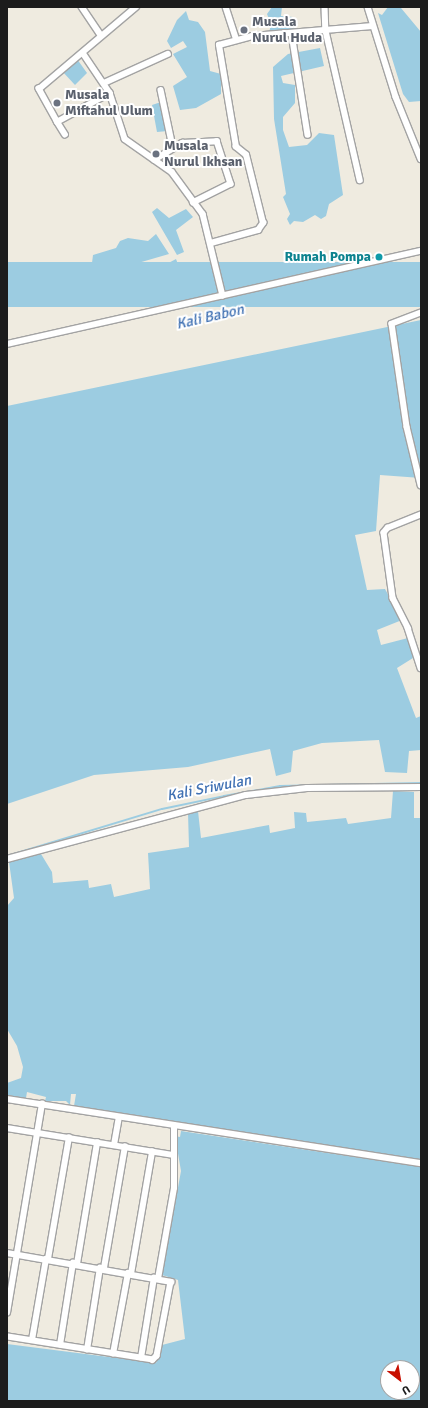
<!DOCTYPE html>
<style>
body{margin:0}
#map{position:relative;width:428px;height:1408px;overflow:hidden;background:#efebe0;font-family:Signika,sans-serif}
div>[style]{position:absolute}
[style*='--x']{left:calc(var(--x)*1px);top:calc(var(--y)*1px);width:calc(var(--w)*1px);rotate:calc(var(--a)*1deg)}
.water>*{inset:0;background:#9ccce1;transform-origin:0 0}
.stream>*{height:2px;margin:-1px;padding:0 1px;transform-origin:1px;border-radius:1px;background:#9ccce1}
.roads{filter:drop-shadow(1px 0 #a3a3a3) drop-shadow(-1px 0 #a3a3a3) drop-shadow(0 1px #a3a3a3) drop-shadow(0 -1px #a3a3a3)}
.minor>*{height:5.5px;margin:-2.75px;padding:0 2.75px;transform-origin:2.75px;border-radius:2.75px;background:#fff}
.dots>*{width:11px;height:11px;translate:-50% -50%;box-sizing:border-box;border:2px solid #fff;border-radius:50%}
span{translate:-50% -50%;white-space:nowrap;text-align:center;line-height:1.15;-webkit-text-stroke:4px #fff;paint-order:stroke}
.worship-label{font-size:14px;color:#5b616d;font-weight:700}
.left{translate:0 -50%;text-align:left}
.culture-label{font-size:14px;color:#0d838f;font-weight:700}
.right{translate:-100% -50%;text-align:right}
.water-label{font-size:15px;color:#4071b3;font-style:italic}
.frame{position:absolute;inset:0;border:8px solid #1c1c1c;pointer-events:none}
.north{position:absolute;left:380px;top:1360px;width:40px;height:40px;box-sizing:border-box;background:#fff;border:1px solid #a4a4a4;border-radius:50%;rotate:149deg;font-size:11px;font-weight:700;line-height:16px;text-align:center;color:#1c1c1c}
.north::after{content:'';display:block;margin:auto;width:14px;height:18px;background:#c80f00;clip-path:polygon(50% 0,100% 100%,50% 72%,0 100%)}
</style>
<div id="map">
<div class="water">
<i style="clip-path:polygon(272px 7px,282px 7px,281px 16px,293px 17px,294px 32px,269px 33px,271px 24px,267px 14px)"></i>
<i style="clip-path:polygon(388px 7px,401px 8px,421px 32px,421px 101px,409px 102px,403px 94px,378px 13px,382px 15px)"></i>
<i style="clip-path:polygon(186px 11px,189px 20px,198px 22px,205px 32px,210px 71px,221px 74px,221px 94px,196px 108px,180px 110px,173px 86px,187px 77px,173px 54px,187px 47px,183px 41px,171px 48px,167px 41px,177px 20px)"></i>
<i style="clip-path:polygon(320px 48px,324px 66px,281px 76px,283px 83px,295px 85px,295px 103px,283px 117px,283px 130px,289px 147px,307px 145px,319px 133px,334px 135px,343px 195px,329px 204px,326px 216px,321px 219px,315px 215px,303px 222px,294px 221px,290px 225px,287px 219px,290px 214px,283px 197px,286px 194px,274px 119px,273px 67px,288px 54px)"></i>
<i style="clip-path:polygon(77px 59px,87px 73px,75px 85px,62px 71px)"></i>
<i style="clip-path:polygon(161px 102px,168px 131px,157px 132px,152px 105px)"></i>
<i style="clip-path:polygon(157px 208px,169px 218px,186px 209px,193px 217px,176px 230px,184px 252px,177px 255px,152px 212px)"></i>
<i style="clip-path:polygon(156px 234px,169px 254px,138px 263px,138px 268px,130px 270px,121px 280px,109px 276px,109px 281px,95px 281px,91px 271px,93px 255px,116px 248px,120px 241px,128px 238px,148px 241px)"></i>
<i style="clip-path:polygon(176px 259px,187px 287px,174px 287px,156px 295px,146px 275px)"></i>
<i style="left:421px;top:262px;width:45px;height:425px;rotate:90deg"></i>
<i style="clip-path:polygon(421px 320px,421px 478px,380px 475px,376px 531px,355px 535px,367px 590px,385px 589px,402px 620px,377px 630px,381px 645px,408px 638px,413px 658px,397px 668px,416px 718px,421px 716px,421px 750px,409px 751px,407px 773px,385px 772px,379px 740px,322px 743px,293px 751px,291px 772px,276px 776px,270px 749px,188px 767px,94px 775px,7px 804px,7px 406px)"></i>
<i style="clip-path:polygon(393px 791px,414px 792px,414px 818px,421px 818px,421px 1160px,74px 1106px,76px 1094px,71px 1094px,70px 1105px,66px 1101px,45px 1101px,46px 1097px,27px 1092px,26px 1098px,7px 1095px,7px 1083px,21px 1078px,23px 1067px,17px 1046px,7px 1029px,7px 906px,14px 898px,9px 862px,41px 854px,52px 872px,53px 883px,88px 880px,89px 888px,111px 884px,114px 897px,150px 889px,148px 853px,189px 847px,188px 813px,198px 811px,201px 838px,269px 825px,270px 833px,295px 828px,294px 812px,306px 813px,307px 822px,346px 818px,348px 824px,391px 818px)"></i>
<i style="clip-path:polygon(evenodd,181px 1131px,421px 1167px,421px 1401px,7px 1401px,7px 1344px,156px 1363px,162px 1345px,185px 1339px,178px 1280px,162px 1275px,181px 1171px,175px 1136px,180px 1137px,181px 1131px,388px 1368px,412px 1368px,412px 1392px,388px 1392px,388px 1368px)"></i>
</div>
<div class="stream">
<i style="--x:7;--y:856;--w:162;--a:-16.9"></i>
<i style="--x:162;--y:809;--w:63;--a:-11.8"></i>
<i style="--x:224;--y:796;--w:57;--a:-10.1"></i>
<i style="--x:280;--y:786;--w:141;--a:-1.2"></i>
</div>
<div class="roads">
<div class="minor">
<i style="--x:82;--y:7;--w:34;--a:56"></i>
<i style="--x:226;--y:7;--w:33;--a:72"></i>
<i style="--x:325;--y:7;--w:24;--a:88"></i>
<i style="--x:326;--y:31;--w:153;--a:77.1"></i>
<i style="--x:368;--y:7;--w:94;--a:72.7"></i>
<i style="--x:396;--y:97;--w:67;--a:68"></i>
<i style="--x:292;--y:34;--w:102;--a:81"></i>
<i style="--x:83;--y:53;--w:48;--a:56"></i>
<i style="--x:110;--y:93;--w:48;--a:71.9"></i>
<i style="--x:125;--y:139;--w:57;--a:35.1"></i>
<i style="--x:172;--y:172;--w:52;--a:53.6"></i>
<i style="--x:203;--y:214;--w:84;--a:76.3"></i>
<i style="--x:104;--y:83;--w:70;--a:-24.4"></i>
<i style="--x:161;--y:90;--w:58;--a:78.1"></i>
<i style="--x:57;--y:122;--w:38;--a:-119"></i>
<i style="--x:39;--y:89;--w:127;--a:-40.2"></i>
<i style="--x:65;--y:135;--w:15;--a:-122"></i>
<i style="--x:57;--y:122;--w:60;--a:-28.7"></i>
<i style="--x:154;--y:160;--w:33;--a:-31"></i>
<i style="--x:182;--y:143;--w:35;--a:-3"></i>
<i style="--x:217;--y:141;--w:45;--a:72"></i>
<i style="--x:231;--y:184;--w:42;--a:153.4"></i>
<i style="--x:211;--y:243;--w:49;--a:-15.5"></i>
<i style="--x:258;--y:230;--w:9;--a:-54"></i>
<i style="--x:263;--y:223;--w:70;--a:-104"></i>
<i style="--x:246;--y:155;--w:13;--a:-141"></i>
<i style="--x:236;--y:147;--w:103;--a:-99.5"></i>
<i style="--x:219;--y:45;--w:34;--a:-15"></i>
<i style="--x:252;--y:36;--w:121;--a:-4.7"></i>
<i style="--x:421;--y:313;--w:31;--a:159"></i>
<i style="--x:392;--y:324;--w:104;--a:81.7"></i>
<i style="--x:407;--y:427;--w:60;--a:76.4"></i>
<i style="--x:7;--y:344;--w:424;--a:-12.7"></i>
<i style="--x:421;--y:515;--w:35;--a:158"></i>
<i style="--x:388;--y:528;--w:6;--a:129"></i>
<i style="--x:384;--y:533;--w:66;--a:82.1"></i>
<i style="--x:393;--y:598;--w:34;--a:63"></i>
<i style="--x:408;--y:628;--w:42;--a:72"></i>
<i style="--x:7;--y:859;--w:247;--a:-15"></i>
<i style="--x:246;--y:795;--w:61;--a:-6.5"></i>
<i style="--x:307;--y:788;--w:114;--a:-0.5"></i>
<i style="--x:7;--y:1099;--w:419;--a:8.8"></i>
<i style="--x:7;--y:1128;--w:169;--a:9.2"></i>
<i style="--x:114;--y:1145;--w:28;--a:-80"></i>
<i style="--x:7;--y:1253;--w:167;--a:10"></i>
<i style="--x:171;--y:1282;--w:75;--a:100.7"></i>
<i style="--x:157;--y:1356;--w:6;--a:135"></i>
<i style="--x:153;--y:1360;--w:148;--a:-171"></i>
<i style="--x:48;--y:1259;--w:123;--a:-80.2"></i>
<i style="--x:77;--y:1264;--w:123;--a:-80.6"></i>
<i style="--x:104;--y:1268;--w:123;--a:-80.2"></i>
<i style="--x:131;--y:1274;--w:124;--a:-80.2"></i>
<i style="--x:158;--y:1279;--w:92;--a:-80"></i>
<i style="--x:174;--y:1188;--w:62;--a:-90"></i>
<i style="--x:7;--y:1313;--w:212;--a:-80.5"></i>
<i style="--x:32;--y:1340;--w:82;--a:-80.2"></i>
<i style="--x:60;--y:1345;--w:83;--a:-81"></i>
<i style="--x:87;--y:1350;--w:83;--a:-81"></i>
<i style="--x:113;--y:1354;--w:82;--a:-79.5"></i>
<i style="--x:141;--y:1358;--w:81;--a:-80.8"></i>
</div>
</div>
<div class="dots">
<i style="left:244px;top:30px;background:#6b7280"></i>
<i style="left:57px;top:103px;background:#6b7280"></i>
<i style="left:156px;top:154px;background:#6b7280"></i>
<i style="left:379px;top:257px;background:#0f9aa8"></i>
</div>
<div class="worship-label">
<span class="left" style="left:252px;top:30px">Musala<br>Nurul Huda</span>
<span class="left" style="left:65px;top:103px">Musala<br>Miftahul Ulum</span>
<span class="left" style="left:164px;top:154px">Musala<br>Nurul Ikhsan</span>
</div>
<div class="culture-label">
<span class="right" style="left:371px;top:257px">Rumah Pompa</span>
</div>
<div class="water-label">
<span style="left:210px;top:317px;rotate:-13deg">Kali Babon</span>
<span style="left:209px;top:788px;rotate:-11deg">Kali Sriwulan</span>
</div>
<div class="frame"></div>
<div class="north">U</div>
</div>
